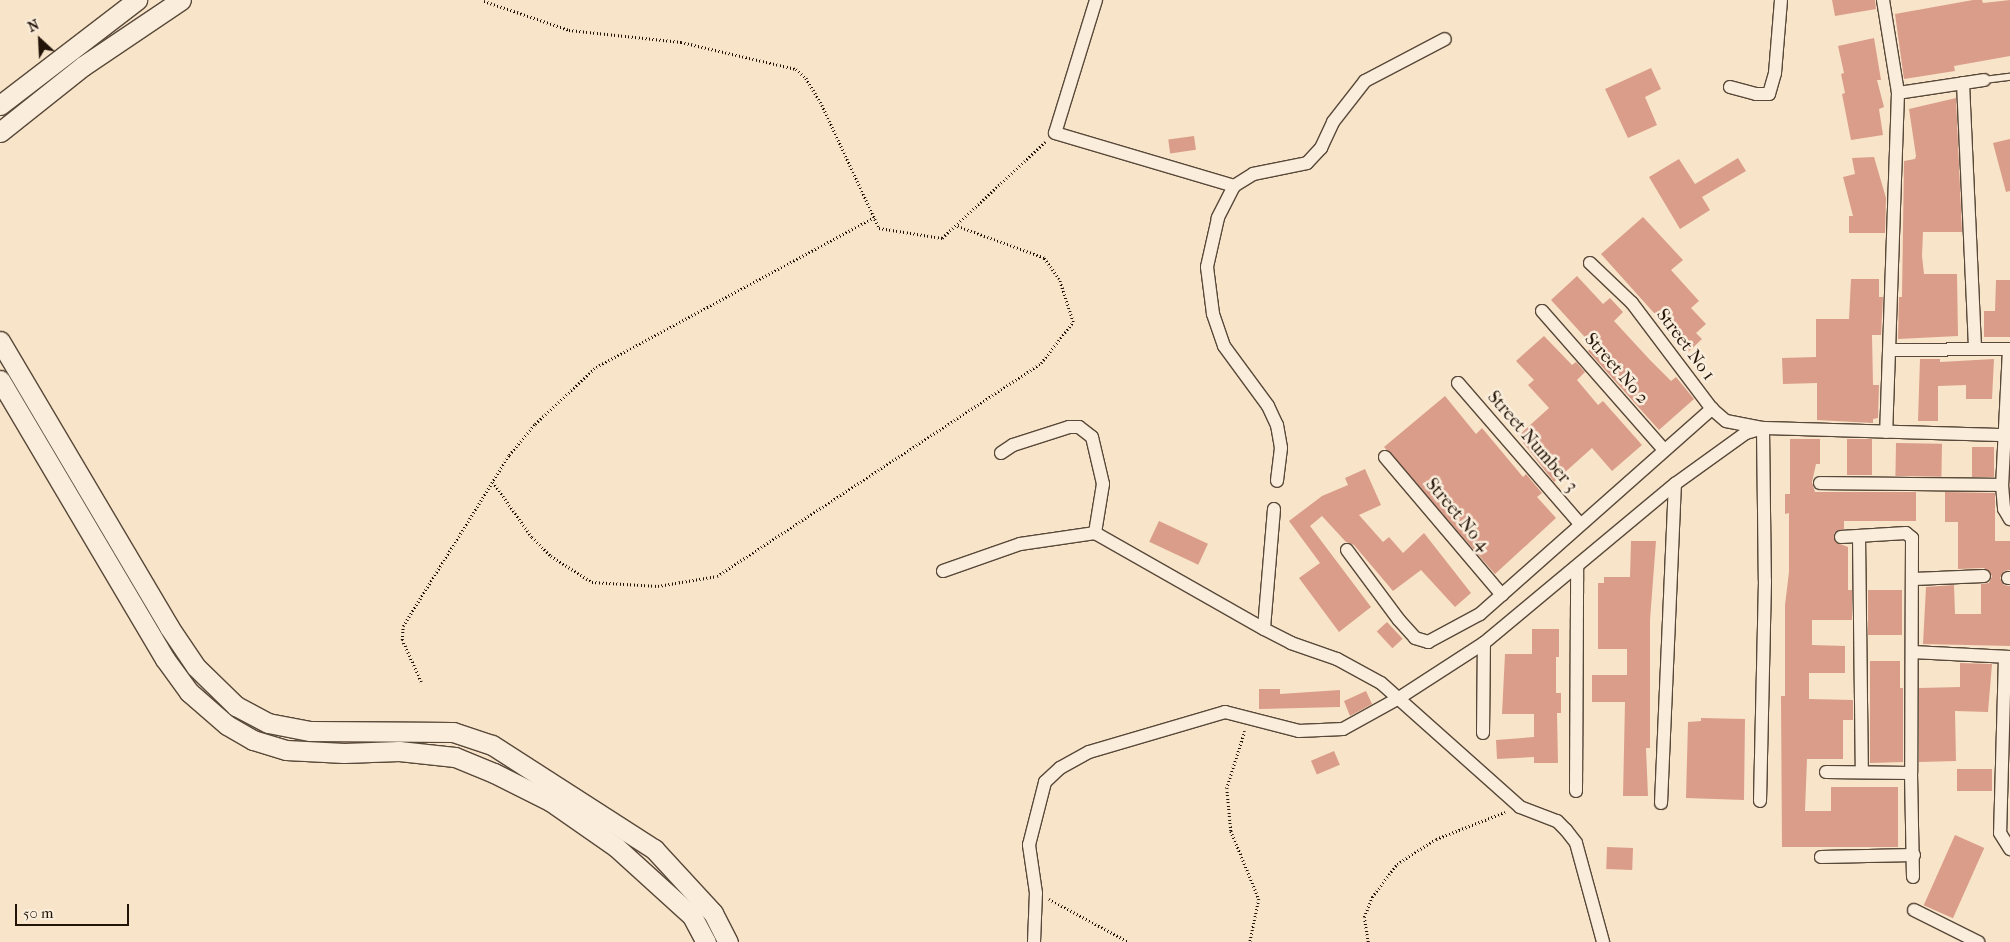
<!DOCTYPE html>
<style>
body{margin:0}
#map{position:relative;width:2010px;height:942px;overflow:hidden;background:#f8e4c8;font-family:"IM FELL French Canon",serif}
div>[style]{position:absolute}
[style*='--x']{left:calc(var(--x)*1px);top:calc(var(--y)*1px);width:calc(var(--w)*1px);rotate:calc(var(--a)*1deg)}
.building>*{inset:0;background:#da9d8a;transform-origin:0 0}
.path>*{height:2.5px;margin-top:-1.25px;transform-origin:0;background:repeating-linear-gradient(90deg,#231409 0 1px,transparent 0 3.5px)}
.roads{filter:drop-shadow(1px 0 #584839) drop-shadow(-1px 0 #584839) drop-shadow(0 1px #584839) drop-shadow(0 -1px #584839)}
.lane>*{height:6px;margin:-3px;padding:0 3px;transform-origin:3px;border-radius:3px;background:#faeddb}
.street>*{height:12px;margin:-6px;padding:0 6px;transform-origin:6px;border-radius:6px;background:#faeddb}
.secondary>*{height:19px;margin:-9.5px;padding:0 9.5px;transform-origin:9.5px;border-radius:9.5px;background:#faeddb}
span{translate:-50% -50%;white-space:nowrap;text-align:center;line-height:1.15;-webkit-text-stroke:5px #faeddb;paint-order:stroke}
.street-label{font-size:18px;color:#231409}
.north{position:absolute;left:15px;top:15px;width:50px;height:50px;-webkit-text-stroke:4px #faeddb;paint-order:stroke;rotate:335deg;font-size:14px;font-weight:700;line-height:20px;text-align:center;color:#231409}
.north::after{content:'';display:block;margin:auto;width:18px;height:22px;background:#231409;clip-path:polygon(50% 0,100% 100%,50% 72%,0 100%)}
.scale{position:absolute;left:15px;top:904px;width:114px;height:22px;box-sizing:border-box;border:2px solid #231409;border-top:0;padding-left:6px;font-size:15px;line-height:18px;white-space:nowrap;color:#231409;-webkit-text-stroke:4px #faeddb;paint-order:stroke}
</style>
<div id="map">
<div class="building">
<i style="clip-path:polygon(1832px 0,1875px 0,1876px 9px,1835px 16px)"></i>
<i style="clip-path:polygon(1973px 0,1982px 0,1983px 3px,2010px 0,2010px 56px,1954px 66px,1955px 71px,1904px 79px,1895px 14px)"></i>
<i style="clip-path:polygon(1874px 38px,1881px 80px,1877px 80px,1884px 107px,1879px 109px,1883px 135px,1851px 140px,1842px 94px,1845px 93px,1841px 74px,1844px 73px,1838px 46px)"></i>
<i style="clip-path:polygon(1651px 68px,1661px 89px,1645px 97px,1657px 125px,1628px 138px,1605px 89px)"></i>
<i style="clip-path:polygon(1956px 98px,1962px 232px,1923px 232px,1922px 256px,1924px 274px,1957px 274px,1958px 336px,1898px 339px,1899px 297px,1902px 297px,1904px 161px,1915px 159px,1916px 156px,1909px 109px)"></i>
<i style="left:1194px;top:136px;width:14px;height:26px;rotate:82deg"></i>
<i style="clip-path:polygon(2010px 139px,2010px 191px,2006px 192px,1993px 143px)"></i>
<i style="clip-path:polygon(1874px 157px,1886px 198px,1885px 233px,1849px 233px,1849px 216px,1853px 216px,1843px 177px,1855px 174px,1852px 158px)"></i>
<i style="clip-path:polygon(1738px 158px,1746px 171px,1702px 197px,1710px 210px,1680px 229px,1649px 177px,1679px 159px,1695px 184px)"></i>
<i style="clip-path:polygon(1643px 217px,1683px 260px,1671px 270px,1699px 301px,1691px 308px,1706px 324px,1696px 333px,1702px 339px,1686px 354px,1669px 335px,1672px 333px,1601px 254px)"></i>
<i style="clip-path:polygon(1577px 276px,1603px 304px,1610px 298px,1623px 312px,1614px 321px,1650px 360px,1671px 381px,1676px 377px,1694px 399px,1659px 430px,1588px 351px,1593px 346px,1551px 300px)"></i>
<i style="clip-path:polygon(1851px 279px,1879px 279px,1879px 297px,1883px 297px,1881px 335px,1872px 335px,1873px 385px,1879px 385px,1878px 418px,1873px 419px,1873px 423px,1817px 420px,1817px 383px,1783px 384px,1782px 358px,1816px 357px,1816px 319px,1849px 319px)"></i>
<i style="clip-path:polygon(1996px 280px,2010px 280px,2010px 337px,1984px 337px,1984px 311px,1995px 311px)"></i>
<i style="clip-path:polygon(1544px 336px,1572px 365px,1576px 362px,1585px 372px,1577px 380px,1598px 405px,1603px 401px,1642px 445px,1612px 471px,1592px 448px,1554px 482px,1518px 436px,1549px 408px,1528px 385px,1534px 380px,1516px 361px)"></i>
<i style="clip-path:polygon(1920px 359px,1940px 359px,1940px 362px,1994px 359px,1992px 399px,1966px 399px,1966px 385px,1938px 386px,1938px 421px,1918px 421px)"></i>
<i style="clip-path:polygon(1445px 396px,1476px 434px,1482px 428px,1523px 477px,1526px 474px,1542px 493px,1537px 497px,1556px 518px,1495px 574px,1384px 447px)"></i>
<i style="clip-path:polygon(1790px 439px,1820px 439px,1820px 464px,1816px 464px,1812px 482px,1815px 492px,1916px 492px,1916px 521px,1844px 521px,1844px 529px,1834px 533px,1835px 542px,1848px 547px,1848px 590px,1852px 590px,1852px 620px,1812px 620px,1812px 645px,1845px 646px,1845px 673px,1809px 673px,1809px 699px,1853px 700px,1853px 720px,1843px 720px,1843px 759px,1807px 759px,1805px 811px,1831px 811px,1831px 787px,1898px 787px,1898px 847px,1782px 847px,1781px 696px,1785px 696px,1785px 605px,1789px 572px,1789px 513px,1785px 514px,1785px 494px,1790px 494px)"></i>
<i style="left:1847px;top:439px;width:25px;height:36px"></i>
<i style="left:1896px;top:443px;width:46px;height:33px;rotate:1deg"></i>
<i style="left:1972px;top:447px;width:22px;height:30px"></i>
<i style="clip-path:polygon(1365px 469px,1381px 505px,1359px 515px,1383px 542px,1389px 537px,1403px 553px,1424px 533px,1471px 593px,1455px 607px,1421px 570px,1393px 591px,1354px 545px,1346px 542px,1322px 516px,1310px 526px,1371px 607px,1339px 632px,1299px 578px,1320px 563px,1289px 521px,1322px 496px,1348px 485px,1345px 478px)"></i>
<i style="clip-path:polygon(1945px 492px,1995px 493px,1995px 541px,2010px 541px,2010px 570px,2004px 571px,2000px 578px,2004px 585px,2010px 586px,2010px 646px,1923px 644px,1926px 587px,1954px 585px,1955px 614px,1981px 614px,1981px 584px,1989px 583px,1992px 576px,1984px 568px,1958px 569px,1958px 522px,1945px 522px)"></i>
<i style="left:1159px;top:521px;width:54px;height:23px;rotate:25deg"></i>
<i style="clip-path:polygon(1631px 541px,1656px 541px,1650px 620px,1650px 748px,1646px 748px,1648px 796px,1623px 796px,1625px 702px,1592px 702px,1592px 675px,1627px 675px,1627px 649px,1598px 649px,1598px 583px,1604px 583px,1604px 577px,1630px 577px)"></i>
<i style="left:1868px;top:590px;width:34px;height:45px"></i>
<i style="left:1387px;top:622px;width:23px;height:14px;rotate:47deg"></i>
<i style="clip-path:polygon(1532px 629px,1559px 629px,1559px 657px,1556px 657px,1556px 693px,1561px 693px,1561px 713px,1557px 713px,1558px 763px,1534px 763px,1534px 757px,1497px 759px,1496px 740px,1534px 737px,1534px 714px,1502px 714px,1505px 654px,1532px 654px)"></i>
<i style="clip-path:polygon(1870px 661px,1900px 661px,1900px 688px,1903px 688px,1903px 762px,1870px 763px)"></i>
<i style="clip-path:polygon(1960px 663px,1992px 664px,1988px 712px,1955px 711px,1956px 761px,1919px 762px,1919px 688px,1960px 687px)"></i>
<i style="clip-path:polygon(1259px 689px,1280px 689px,1280px 694px,1340px 690px,1340px 707px,1259px 709px)"></i>
<i style="clip-path:polygon(1366px 691px,1372px 704px,1350px 716px,1344px 701px)"></i>
<i style="clip-path:polygon(1701px 718px,1745px 719px,1744px 800px,1686px 798px,1688px 722px,1701px 721px)"></i>
<i style="left:1334px;top:751px;width:15px;height:25px;rotate:67deg"></i>
<i style="left:1992px;top:769px;width:22px;height:35px;rotate:90deg"></i>
<i style="left:1955px;top:835px;width:32px;height:77px;rotate:24deg"></i>
<i style="left:1607px;top:847px;width:26px;height:22px;rotate:2deg"></i>
</div>
<div class="path">
<i style="--x:484;--y:1;--w:90;--a:18.8"></i>
<i style="--x:569;--y:30;--w:113;--a:6.1"></i>
<i style="--x:681;--y:42;--w:118;--a:13.2"></i>
<i style="--x:796;--y:69;--w:13;--a:42"></i>
<i style="--x:806;--y:78;--w:31;--a:59"></i>
<i style="--x:822;--y:105;--w:136;--a:65.1"></i>
<i style="--x:879;--y:228;--w:64;--a:9"></i>
<i style="--x:942;--y:238;--w:141;--a:-43"></i>
<i style="--x:493;--y:482;--w:67;--a:54.7"></i>
<i style="--x:532;--y:537;--w:27;--a:45"></i>
<i style="--x:551;--y:556;--w:49;--a:32.4"></i>
<i style="--x:592;--y:582;--w:66;--a:3.5"></i>
<i style="--x:658;--y:586;--w:60;--a:-9.6"></i>
<i style="--x:717;--y:576;--w:388;--a:-33.3"></i>
<i style="--x:1041;--y:363;--w:52;--a:-52"></i>
<i style="--x:1073;--y:322;--w:45;--a:-108"></i>
<i style="--x:1059;--y:279;--w:26;--a:-126"></i>
<i style="--x:1044;--y:258;--w:94;--a:-160"></i>
<i style="--x:421;--y:682;--w:46;--a:-114.3"></i>
<i style="--x:402;--y:640;--w:14;--a:-86"></i>
<i style="--x:403;--y:626;--w:201;--a:-58.2"></i>
<i style="--x:509;--y:455;--w:40;--a:-50"></i>
<i style="--x:535;--y:424;--w:83;--a:-43.1"></i>
<i style="--x:596;--y:367;--w:316;--a:-28.3"></i>
<i style="--x:1245;--y:731;--w:60;--a:107.5"></i>
<i style="--x:1227;--y:788;--w:43;--a:84.7"></i>
<i style="--x:1231;--y:831;--w:74;--a:67.6"></i>
<i style="--x:1259;--y:899;--w:44;--a:101.8"></i>
<i style="--x:1049;--y:899;--w:91;--a:28.3"></i>
<i style="--x:1368;--y:942;--w:25;--a:-99"></i>
<i style="--x:1364;--y:917;--w:22;--a:-68"></i>
<i style="--x:1372;--y:897;--w:41;--a:-52.9"></i>
<i style="--x:1397;--y:864;--w:46;--a:-32.7"></i>
<i style="--x:1436;--y:839;--w:74;--a:-21.4"></i>
</div>
<div class="roads">
<div class="lane">
<i style="--x:1984;--y:80;--w:26;--a:-7"></i>
</div>
<div class="street">
<i style="--x:1096;--y:0;--w:139;--a:107.1"></i>
<i style="--x:1055;--y:133;--w:187;--a:16.5"></i>
<i style="--x:1234;--y:186;--w:36;--a:117"></i>
<i style="--x:1218;--y:218;--w:50;--a:102.7"></i>
<i style="--x:1207;--y:267;--w:47;--a:82.7"></i>
<i style="--x:1213;--y:314;--w:34;--a:71"></i>
<i style="--x:1224;--y:346;--w:74;--a:53.7"></i>
<i style="--x:1268;--y:406;--w:21;--a:65"></i>
<i style="--x:1277;--y:425;--w:23;--a:80"></i>
<i style="--x:1281;--y:448;--w:33;--a:97"></i>
<i style="--x:1883;--y:0;--w:94;--a:80.8"></i>
<i style="--x:1898;--y:93;--w:339;--a:92"></i>
<i style="--x:1963;--y:83;--w:266;--a:87.4"></i>
<i style="--x:1730;--y:87;--w:27;--a:15"></i>
<i style="--x:1756;--y:94;--w:13;--a:0"></i>
<i style="--x:1769;--y:94;--w:22;--a:-74"></i>
<i style="--x:1775;--y:73;--w:73;--a:-85.3"></i>
<i style="--x:1898;--y:93;--w:87;--a:-8.6"></i>
<i style="--x:1234;--y:186;--w:22;--a:-32"></i>
<i style="--x:1253;--y:174;--w:55;--a:-11.5"></i>
<i style="--x:1307;--y:163;--w:21;--a:-47"></i>
<i style="--x:1321;--y:148;--w:29;--a:-65"></i>
<i style="--x:1333;--y:122;--w:52;--a:-52"></i>
<i style="--x:1365;--y:81;--w:90;--a:-27.7"></i>
<i style="--x:1590;--y:263;--w:58;--a:43.6"></i>
<i style="--x:1632;--y:303;--w:133;--a:53"></i>
<i style="--x:1712;--y:409;--w:18;--a:41"></i>
<i style="--x:1726;--y:421;--w:38;--a:11"></i>
<i style="--x:1763;--y:428;--w:153;--a:89.3"></i>
<i style="--x:1765;--y:581;--w:220;--a:91.3"></i>
<i style="--x:1542;--y:311;--w:185;--a:48.7"></i>
<i style="--x:2009;--y:349;--w:136;--a:92.9"></i>
<i style="--x:2002;--y:485;--w:24;--a:85"></i>
<i style="--x:2004;--y:509;--w:12;--a:59"></i>
<i style="--x:1890;--y:350;--w:120;--a:-0.5"></i>
<i style="--x:1458;--y:383;--w:186;--a:49.1"></i>
<i style="--x:1001;--y:453;--w:14;--a:-34"></i>
<i style="--x:1013;--y:445;--w:59;--a:-17.8"></i>
<i style="--x:1069;--y:427;--w:10;--a:0"></i>
<i style="--x:1079;--y:427;--w:16;--a:38"></i>
<i style="--x:1092;--y:437;--w:48;--a:76.8"></i>
<i style="--x:1103;--y:484;--w:50;--a:99.3"></i>
<i style="--x:1385;--y:457;--w:181;--a:49.7"></i>
<i style="--x:1820;--y:483;--w:182;--a:0.6"></i>
<i style="--x:1274;--y:509;--w:120;--a:94.8"></i>
<i style="--x:1264;--y:629;--w:30;--a:27"></i>
<i style="--x:1291;--y:643;--w:49;--a:19.2"></i>
<i style="--x:1337;--y:659;--w:50;--a:28.6"></i>
<i style="--x:1381;--y:683;--w:186;--a:41.7"></i>
<i style="--x:1520;--y:807;--w:40;--a:21"></i>
<i style="--x:1557;--y:821;--w:13;--a:45"></i>
<i style="--x:1566;--y:830;--w:16;--a:52"></i>
<i style="--x:1576;--y:843;--w:103;--a:74.7"></i>
<i style="--x:1859;--y:536;--w:236;--a:89.3"></i>
<i style="--x:1841;--y:537;--w:65;--a:-3.5"></i>
<i style="--x:1906;--y:533;--w:8;--a:40"></i>
<i style="--x:1912;--y:538;--w:235;--a:90.2"></i>
<i style="--x:1911;--y:773;--w:104;--a:88.9"></i>
<i style="--x:1347;--y:550;--w:87;--a:53.4"></i>
<i style="--x:1399;--y:620;--w:24;--a:48"></i>
<i style="--x:1415;--y:638;--w:14;--a:17"></i>
<i style="--x:1428;--y:642;--w:59;--a:-28.3"></i>
<i style="--x:1480;--y:614;--w:310;--a:-41.5"></i>
<i style="--x:943;--y:571;--w:82;--a:-19.3"></i>
<i style="--x:1020;--y:544;--w:76;--a:-8.3"></i>
<i style="--x:1095;--y:533;--w:194;--a:29.6"></i>
<i style="--x:2008;--y:578;--w:2;--a:0"></i>
<i style="--x:1914;--y:579;--w:70;--a:-2.5"></i>
<i style="--x:1912;--y:652;--w:98;--a:2.9"></i>
<i style="--x:2005;--y:657;--w:176;--a:91.6"></i>
<i style="--x:2000;--y:833;--w:19;--a:58"></i>
<i style="--x:1483;--y:733;--w:90;--a:-89.4"></i>
<i style="--x:1826;--y:772;--w:85;--a:0.7"></i>
<i style="--x:1576;--y:791;--w:222;--a:-89.7"></i>
<i style="--x:1661;--y:803;--w:319;--a:-87.5"></i>
<i style="--x:1821;--y:857;--w:93;--a:-1.2"></i>
<i style="--x:1914;--y:910;--w:72;--a:26.6"></i>
<i style="--x:1034;--y:942;--w:49;--a:-87.7"></i>
<i style="--x:1036;--y:893;--w:49;--a:-98.3"></i>
<i style="--x:1029;--y:845;--w:65;--a:-75.7"></i>
<i style="--x:1045;--y:782;--w:21;--a:-43"></i>
<i style="--x:1060;--y:768;--w:33;--a:-29"></i>
<i style="--x:1089;--y:752;--w:142;--a:-16.4"></i>
<i style="--x:1225;--y:712;--w:76;--a:14.4"></i>
<i style="--x:1299;--y:731;--w:44;--a:-2.6"></i>
<i style="--x:1343;--y:729;--w:64;--a:-29"></i>
<i style="--x:1399;--y:698;--w:101;--a:-32.9"></i>
<i style="--x:1484;--y:643;--w:249;--a:-39.8"></i>
<i style="--x:1675;--y:484;--w:87;--a:-35.7"></i>
<i style="--x:1746;--y:433;--w:18;--a:-16"></i>
<i style="--x:1763;--y:428;--w:239;--a:1.7"></i>
</div>
<div class="secondary">
<i style="--x:0;--y:105;--w:173;--a:-37.5"></i>
<i style="--x:0;--y:132;--w:106;--a:-38.5"></i>
<i style="--x:83;--y:66;--w:118;--a:-34"></i>
<i style="--x:0;--y:341;--w:332;--a:59.4"></i>
<i style="--x:169;--y:627;--w:48;--a:56"></i>
<i style="--x:196;--y:667;--w:56;--a:44.3"></i>
<i style="--x:236;--y:706;--w:36;--a:28"></i>
<i style="--x:268;--y:723;--w:43;--a:10.8"></i>
<i style="--x:310;--y:731;--w:143;--a:0.4"></i>
<i style="--x:453;--y:732;--w:41;--a:18.4"></i>
<i style="--x:492;--y:745;--w:193;--a:32.7"></i>
<i style="--x:654;--y:849;--w:87;--a:47.3"></i>
<i style="--x:713;--y:913;--w:33;--a:63"></i>
<i style="--x:0;--y:380;--w:324;--a:59.4"></i>
<i style="--x:165;--y:659;--w:41;--a:54"></i>
<i style="--x:189;--y:692;--w:50;--a:41"></i>
<i style="--x:227;--y:725;--w:30;--a:30"></i>
<i style="--x:253;--y:740;--w:34;--a:17"></i>
<i style="--x:286;--y:750;--w:58;--a:3"></i>
<i style="--x:344;--y:753;--w:55;--a:-2.1"></i>
<i style="--x:399;--y:751;--w:56;--a:6.1"></i>
<i style="--x:455;--y:757;--w:42;--a:22.3"></i>
<i style="--x:494;--y:773;--w:63;--a:26.6"></i>
<i style="--x:550;--y:801;--w:80;--a:34.9"></i>
<i style="--x:616;--y:847;--w:103;--a:42.2"></i>
<i style="--x:692;--y:916;--w:30;--a:62"></i>
</div>
</div>
<div class="street-label">
<span style="left:1685px;top:345px;rotate:53deg">Street No 1</span>
<span style="left:1616px;top:369px;rotate:49deg">Street No 2</span>
<span style="left:1532px;top:442px;rotate:49deg">Street Number 3</span>
<span style="left:1457px;top:515px;rotate:50deg">Street No 4</span>
</div>
<div class="north">N</div>
<div class="scale">50 m</div>
</div>
